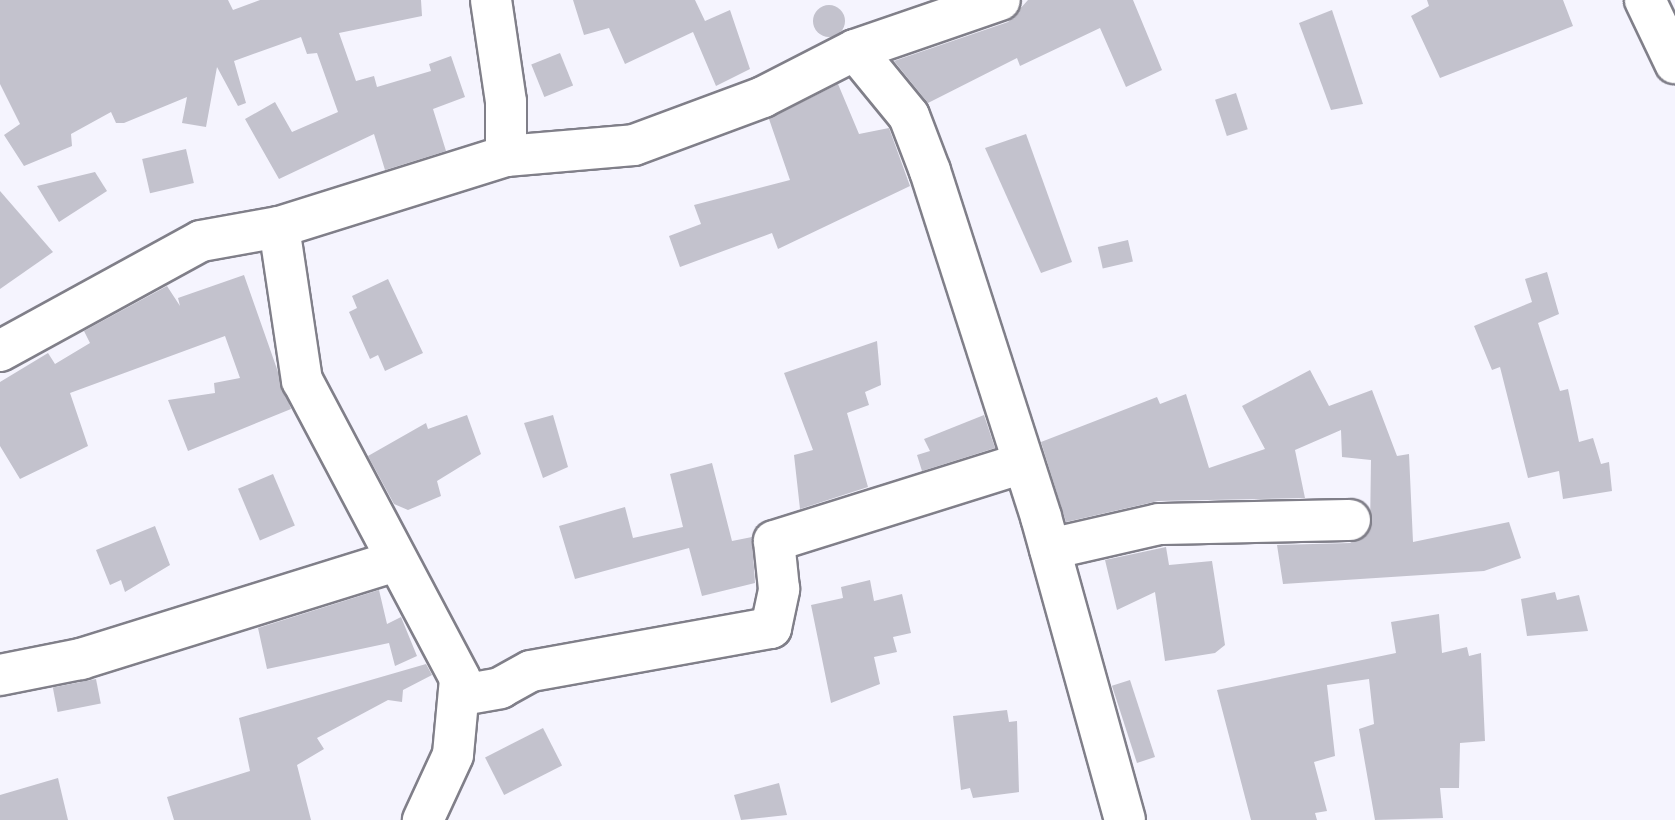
<!DOCTYPE html>
<style>
body{margin:0}
#map{position:relative;width:1675px;height:820px;overflow:hidden;background:#f5f4fe;font-family:"Titillium Web",sans-serif}
div>[style]{position:absolute}
[style*='--x']{left:calc(var(--x)*1px);top:calc(var(--y)*1px);width:calc(var(--w)*1px);rotate:calc(var(--a)*1deg)}
.building>*{inset:0;background:#c3c2cd;transform-origin:0 0}
.round{border-radius:50%}
.roads{filter:drop-shadow(2px 0 #807f89) drop-shadow(-2px 0 #807f89) drop-shadow(0 2px #807f89) drop-shadow(0 -2px #807f89)}
.minor>*{height:40px;margin:-20px;padding:0 20px;transform-origin:20px;border-radius:20px;background:#fff}
span{translate:-50% -50%;white-space:nowrap;text-align:center;line-height:1.15;-webkit-text-stroke:7px #fff;paint-order:stroke}
</style>
<div id="map">
<div class="building">
<i style="clip-path:polygon(0 0,228px 0,233px 10px,260px 0,421px 0,422px 16px,339px 33px,356px 81px,374px 76px,377px 87px,431px 71px,429px 64px,451px 56px,465px 97px,433px 109px,446px 151px,385px 170px,374px 134px,279px 179px,245px 119px,275px 102px,292px 132px,338px 112px,317px 53px,307px 54px,301px 37px,234px 61px,246px 103px,238px 106px,217px 67px,206px 127px,182px 123px,187px 97px,124px 123px,116px 123px,111px 112px,71px 134px,72px 146px,24px 166px,4px 135px,20px 124px,0 84px)"></i>
<i style="clip-path:polygon(573px 0,695px 0,705px 21px,730px 10px,750px 69px,716px 86px,693px 32px,625px 64px,609px 28px,584px 35px)"></i>
<i style="clip-path:polygon(1028px 0,1133px 0,1162px 70px,1126px 87px,1100px 28px,1020px 66px,1017px 58px,928px 103px,894px 61px,1008px 22px)"></i>
<i style="clip-path:polygon(1427px 0,1563px 0,1573px 26px,1440px 78px,1411px 16px,1429px 6px)"></i>
<i class="round" style="left:813px;top:5px;width:32px;height:32px"></i>
<i style="clip-path:polygon(1332px 10px,1363px 104px,1331px 110px,1299px 23px)"></i>
<i style="left:560px;top:53px;width:35px;height:31px;rotate:68deg"></i>
<i style="clip-path:polygon(838px 84px,859px 134px,889px 128px,910px 186px,778px 249px,772px 233px,680px 267px,669px 236px,701px 224px,694px 205px,790px 180px,769px 119px)"></i>
<i style="left:1236px;top:93px;width:38px;height:22px;rotate:72deg"></i>
<i style="clip-path:polygon(1026px 134px,1072px 262px,1041px 273px,985px 148px)"></i>
<i style="left:186px;top:149px;width:35px;height:45px;rotate:77deg"></i>
<i style="clip-path:polygon(95px 172px,107px 191px,59px 222px,37px 186px)"></i>
<i style="clip-path:polygon(0 191px,53px 252px,0 289px)"></i>
<i style="left:1128px;top:240px;width:22px;height:31px;rotate:77deg"></i>
<i style="clip-path:polygon(1547px 272px,1559px 314px,1538px 323px,1560px 391px,1568px 389px,1579px 442px,1593px 438px,1601px 464px,1609px 462px,1612px 491px,1563px 499px,1559px 471px,1528px 478px,1500px 367px,1492px 370px,1474px 326px,1532px 302px,1525px 279px)"></i>
<i style="clip-path:polygon(244px 275px,291px 409px,188px 451px,168px 400px,215px 393px,214px 383px,240px 378px,225px 336px,70px 393px,88px 446px,20px 479px,0 446px,0 382px,48px 353px,55px 364px,90px 343px,84px 331px,167px 286px,180px 306px,178px 298px)"></i>
<i style="clip-path:polygon(388px 279px,423px 353px,385px 371px,378px 355px,370px 359px,349px 312px,357px 308px,352px 296px)"></i>
<i style="clip-path:polygon(877px 341px,881px 385px,865px 392px,869px 405px,847px 413px,868px 487px,800px 509px,794px 455px,813px 450px,784px 373px)"></i>
<i style="clip-path:polygon(1310px 370px,1329px 406px,1372px 390px,1397px 456px,1409px 454px,1413px 542px,1509px 522px,1521px 558px,1484px 571px,1283px 584px,1277px 545px,1350px 543px,1370px 530px,1371px 460px,1342px 457px,1341px 430px,1295px 450px,1305px 498px,1158px 501px,1066px 522px,1041px 442px,1157px 397px,1160px 404px,1186px 394px,1209px 468px,1265px 449px,1242px 406px)"></i>
<i style="clip-path:polygon(467px 415px,481px 454px,437px 481px,441px 496px,408px 510px,394px 504px,368px 456px,426px 423px,428px 429px)"></i>
<i style="clip-path:polygon(553px 415px,568px 467px,543px 478px,524px 423px)"></i>
<i style="clip-path:polygon(984px 415px,995px 448px,922px 471px,917px 455px,930px 451px,924px 439px)"></i>
<i style="clip-path:polygon(712px 463px,732px 541px,752px 537px,755px 583px,702px 596px,689px 548px,575px 579px,559px 526px,625px 507px,633px 538px,683px 527px,670px 474px)"></i>
<i style="left:273px;top:474px;width:56px;height:38px;rotate:67deg"></i>
<i style="clip-path:polygon(155px 526px,170px 565px,125px 592px,121px 580px,110px 585px,96px 550px)"></i>
<i style="clip-path:polygon(1166px 547px,1169px 565px,1212px 561px,1225px 645px,1215px 653px,1165px 661px,1155px 592px,1117px 610px,1105px 560px)"></i>
<i style="clip-path:polygon(870px 580px,874px 601px,902px 594px,911px 633px,893px 637px,897px 652px,874px 657px,880px 684px,831px 703px,811px 605px,843px 598px,841px 587px)"></i>
<i style="clip-path:polygon(379px 590px,387px 624px,401px 617px,417px 656px,395px 666px,389px 643px,267px 669px,258px 628px)"></i>
<i style="clip-path:polygon(1555px 592px,1557px 600px,1579px 595px,1588px 631px,1527px 636px,1521px 599px)"></i>
<i style="clip-path:polygon(1439px 614px,1442px 653px,1467px 647px,1469px 656px,1481px 653px,1485px 741px,1460px 743px,1459px 788px,1440px 788px,1443px 818px,1375px 820px,1359px 729px,1374px 724px,1369px 679px,1327px 685px,1335px 756px,1314px 762px,1327px 811px,1315px 813px,1317px 820px,1251px 820px,1217px 690px,1396px 653px,1391px 622px)"></i>
<i style="clip-path:polygon(426px 664px,432px 675px,403px 690px,402px 702px,388px 700px,317px 738px,324px 749px,297px 765px,311px 820px,174px 820px,167px 797px,250px 771px,239px 718px)"></i>
<i style="left:96px;top:679px;width:25px;height:44px;rotate:79deg"></i>
<i style="left:1130px;top:680px;width:81px;height:19px;rotate:72deg"></i>
<i style="clip-path:polygon(1007px 710px,1009px 722px,1017px 721px,1019px 792px,973px 798px,970px 788px,961px 790px,953px 716px)"></i>
<i style="left:543px;top:728px;width:42px;height:65px;rotate:63deg"></i>
<i style="clip-path:polygon(58px 778px,68px 820px,0 820px,0 795px)"></i>
<i style="clip-path:polygon(779px 783px,787px 815px,741px 820px,734px 795px)"></i>
</div>
<div class="roads">
<div class="minor">
<i style="--x:491;--y:0;--w:103;--a:81.6"></i>
<i style="--x:506;--y:102;--w:54;--a:90"></i>
<i style="--x:1645;--y:0;--w:70;--a:64.5"></i>
<i style="--x:855;--y:50;--w:153;--a:-19"></i>
<i style="--x:279;--y:227;--w:155;--a:81.5"></i>
<i style="--x:302;--y:380;--w:338;--a:62.1"></i>
<i style="--x:460;--y:679;--w:76;--a:95.3"></i>
<i style="--x:453;--y:755;--w:72;--a:114.8"></i>
<i style="--x:0;--y:351;--w:229;--a:-28.7"></i>
<i style="--x:201;--y:241;--w:79;--a:-10.2"></i>
<i style="--x:279;--y:227;--w:238;--a:-17.4"></i>
<i style="--x:506;--y:156;--w:128;--a:-4.9"></i>
<i style="--x:634;--y:145;--w:138;--a:-20.4"></i>
<i style="--x:763;--y:97;--w:103;--a:-27.1"></i>
<i style="--x:855;--y:50;--w:85;--a:50.7"></i>
<i style="--x:909;--y:116;--w:59;--a:69.1"></i>
<i style="--x:930;--y:171;--w:363;--a:72.2"></i>
<i style="--x:1041;--y:517;--w:314;--a:74.5"></i>
<i style="--x:1050;--y:549;--w:112;--a:-12.9"></i>
<i style="--x:1159;--y:524;--w:191;--a:-1.2"></i>
<i style="--x:0;--y:675;--w:83;--a:-11.2"></i>
<i style="--x:81;--y:659;--w:330;--a:-17.3"></i>
<i style="--x:462;--y:695;--w:39;--a:-10"></i>
<i style="--x:500;--y:688;--w:35;--a:-29"></i>
<i style="--x:531;--y:671;--w:244;--a:-10.2"></i>
<i style="--x:771;--y:628;--w:40;--a:-78"></i>
<i style="--x:779;--y:589;--w:48;--a:-95.9"></i>
<i style="--x:774;--y:541;--w:261;--a:-17.4"></i>
</div>
</div>
</div>
